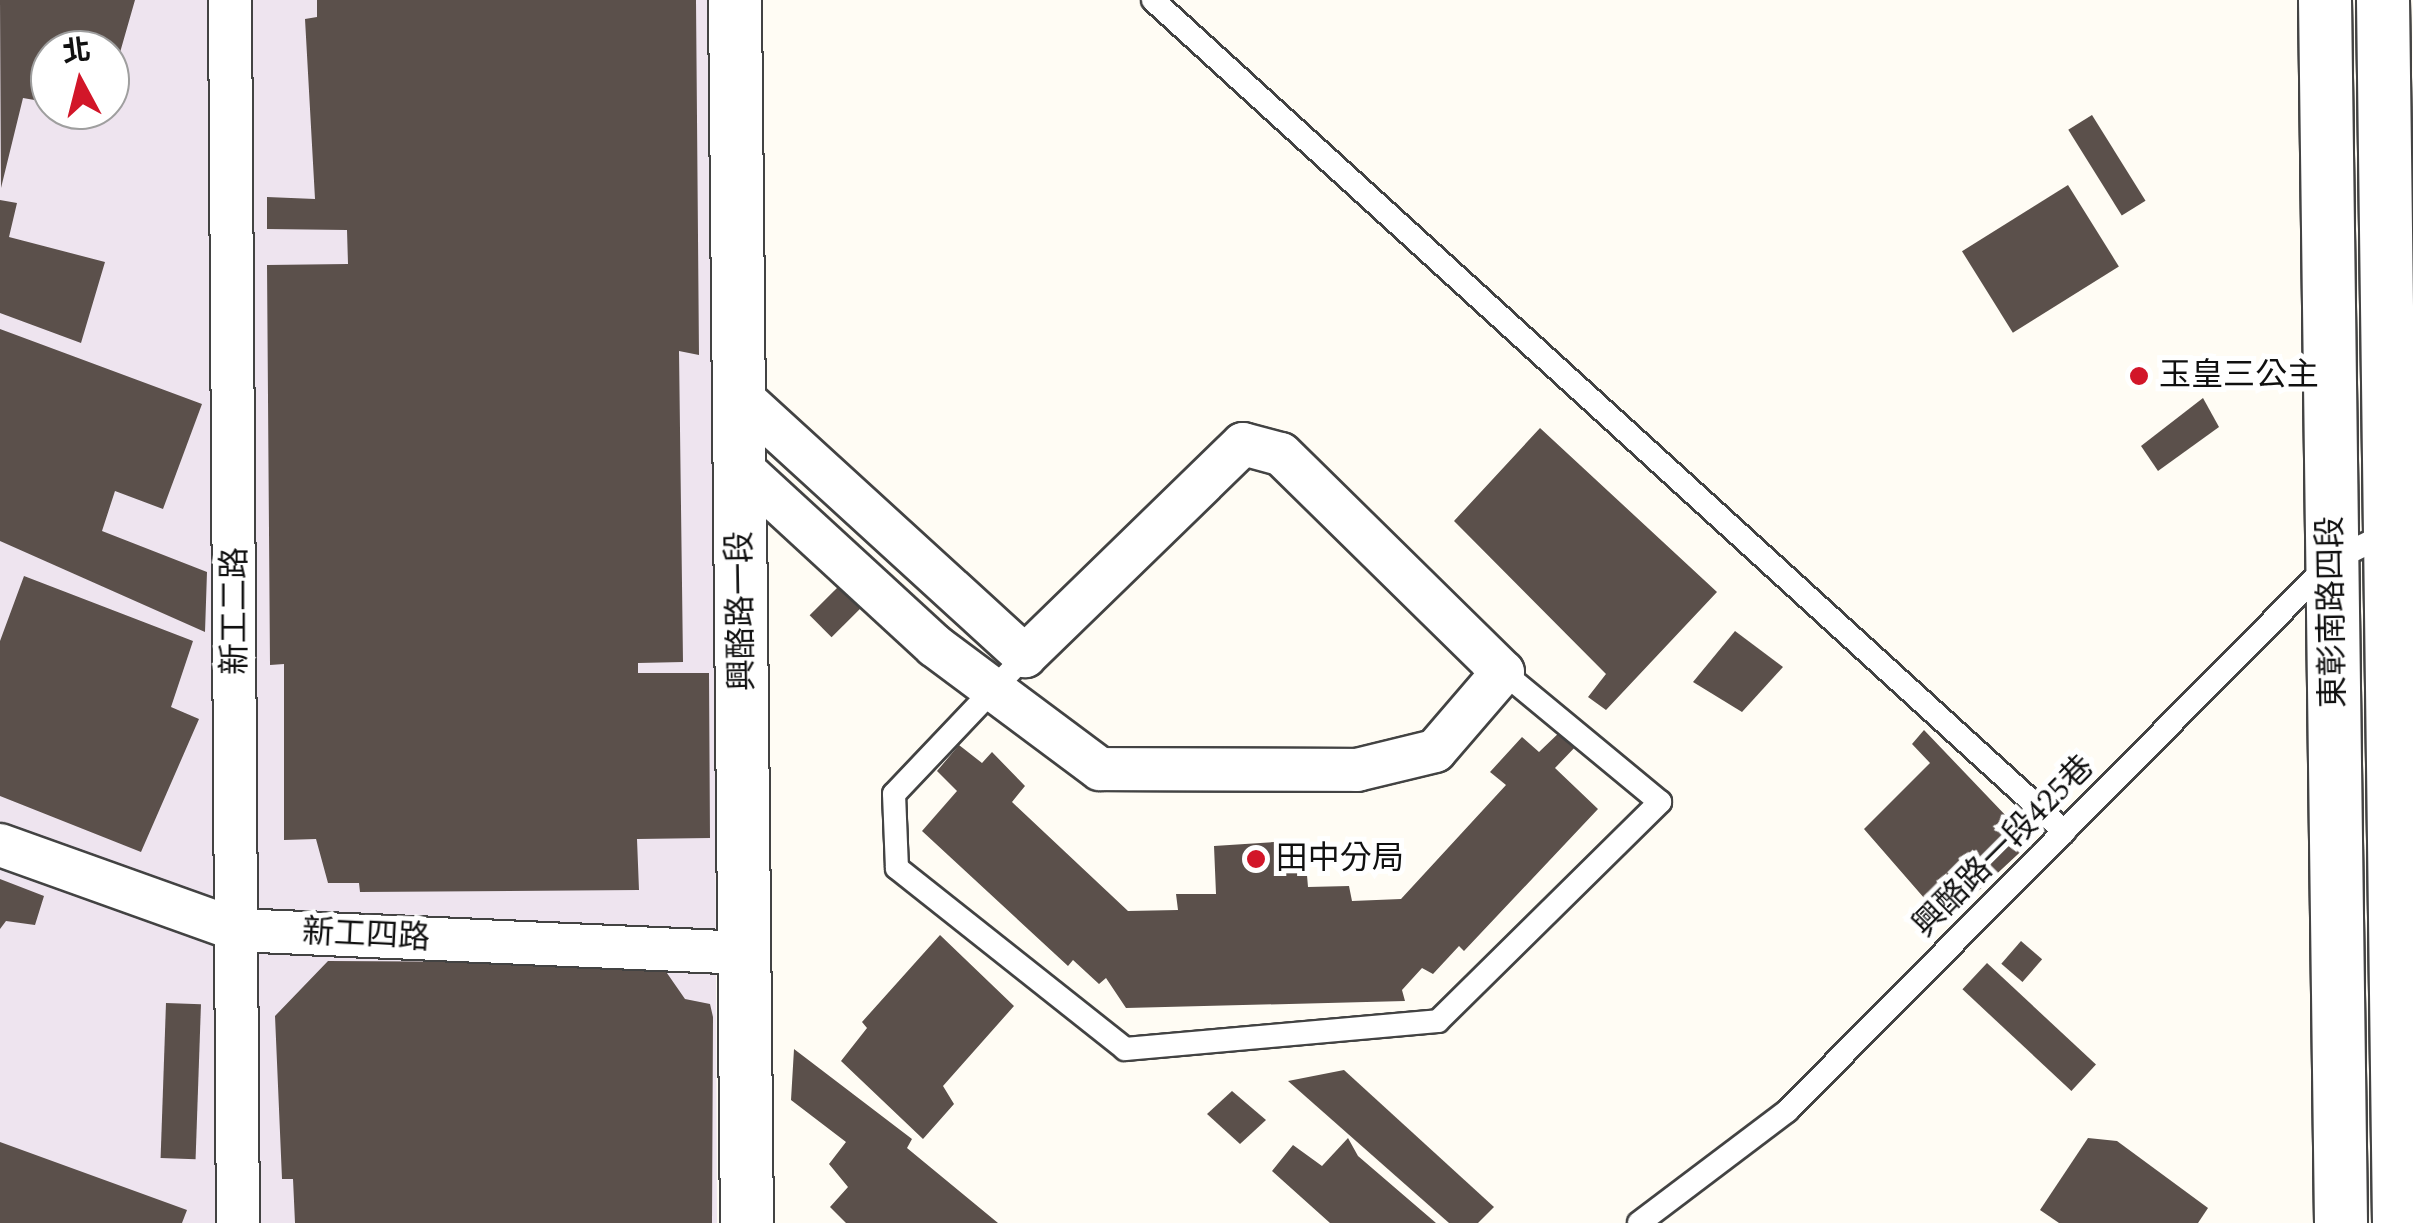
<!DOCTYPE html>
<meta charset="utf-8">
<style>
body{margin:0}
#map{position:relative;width:2413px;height:1223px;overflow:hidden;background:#fffcf4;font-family:Spectral,"Noto Sans TC",serif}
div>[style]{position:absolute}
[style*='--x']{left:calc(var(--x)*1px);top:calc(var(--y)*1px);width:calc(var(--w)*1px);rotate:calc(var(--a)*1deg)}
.industrial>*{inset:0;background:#eee4ef}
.building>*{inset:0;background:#5b504b;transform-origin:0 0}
.roads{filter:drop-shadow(2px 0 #434343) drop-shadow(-2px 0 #434343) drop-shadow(0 2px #434343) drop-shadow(0 -2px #434343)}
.service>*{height:22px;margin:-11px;padding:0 11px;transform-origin:11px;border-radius:11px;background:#fff}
.minor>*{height:42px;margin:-21px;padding:0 21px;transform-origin:21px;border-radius:21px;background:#fff}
.tertiary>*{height:52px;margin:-26px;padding:0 26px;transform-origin:26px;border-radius:26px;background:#fff}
.dots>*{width:28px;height:28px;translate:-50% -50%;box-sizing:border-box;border:5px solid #fff;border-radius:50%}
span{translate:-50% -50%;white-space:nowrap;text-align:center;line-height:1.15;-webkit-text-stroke:10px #fff;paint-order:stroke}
.poi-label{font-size:32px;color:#101010}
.left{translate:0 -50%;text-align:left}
.street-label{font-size:32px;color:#101010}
.north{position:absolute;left:30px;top:30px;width:100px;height:100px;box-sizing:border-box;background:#fff;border:2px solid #9f9f9f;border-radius:50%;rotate:353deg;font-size:28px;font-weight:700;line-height:40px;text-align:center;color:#101010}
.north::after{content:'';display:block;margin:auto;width:35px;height:45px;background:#d21629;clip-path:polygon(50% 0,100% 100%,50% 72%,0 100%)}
</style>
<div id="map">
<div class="industrial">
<i style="clip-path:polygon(evenodd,0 0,712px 0,717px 1223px,0 1223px,0 0,50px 50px,110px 50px,110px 110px,50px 110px,50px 50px)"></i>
</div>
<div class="building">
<i style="clip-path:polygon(0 0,135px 0,111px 84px,110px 50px,50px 50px,46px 102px,23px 98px,1px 188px)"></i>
<i style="clip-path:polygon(317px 0,696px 0,699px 355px,679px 351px,683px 662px,638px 663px,638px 673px,709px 673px,710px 838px,637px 839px,639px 890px,360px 892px,359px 883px,328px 883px,316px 839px,284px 840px,284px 664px,270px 665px,267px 265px,348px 264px,347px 230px,267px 229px,267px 197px,315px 199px,305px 19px,317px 17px)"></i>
<i style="left:2092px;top:115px;width:101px;height:28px;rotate:58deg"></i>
<i style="left:2068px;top:185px;width:96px;height:125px;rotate:58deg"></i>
<i style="clip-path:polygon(0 200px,17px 203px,9px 237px,105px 262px,81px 343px,0 313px)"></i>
<i style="clip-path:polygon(0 329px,202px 404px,163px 509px,115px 491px,102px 531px,207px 572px,205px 632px,0 541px)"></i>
<i style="clip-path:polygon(2203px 398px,2219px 427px,2158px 471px,2141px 446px)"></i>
<i style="clip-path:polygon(1540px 428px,1717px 592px,1606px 710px,1588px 697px,1606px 674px,1454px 521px)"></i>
<i style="clip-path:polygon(24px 576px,193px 641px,171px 707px,199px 719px,141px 852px,0 796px,0 641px)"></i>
<i style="left:845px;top:580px;width:31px;height:50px;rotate:45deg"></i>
<i style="clip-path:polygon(1735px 631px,1783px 667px,1742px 712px,1693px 682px)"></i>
<i style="clip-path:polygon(1563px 729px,1579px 743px,1555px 768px,1598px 809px,1464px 951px,1459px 946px,1433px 974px,1422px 968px,1402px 990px,1405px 1001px,1126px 1008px,1106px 978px,1099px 984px,1073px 960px,1068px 966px,922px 831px,957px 791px,937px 771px,959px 745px,982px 763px,992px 752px,1025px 786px,1012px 802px,1128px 911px,1178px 910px,1176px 894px,1216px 894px,1214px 846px,1304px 840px,1308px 887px,1349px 886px,1352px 901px,1401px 899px,1506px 785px,1490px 772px,1522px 737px,1539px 752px)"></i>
<i style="clip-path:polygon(1924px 730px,2031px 842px,1945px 922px,1864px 829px,1930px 763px,1912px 744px)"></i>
<i style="clip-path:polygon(0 879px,44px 896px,35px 925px,6px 921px,0 929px)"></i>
<i style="clip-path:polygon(940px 935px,1014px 1006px,943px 1086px,954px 1104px,923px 1139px,841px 1061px,867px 1028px,862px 1022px)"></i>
<i style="left:2021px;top:941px;width:28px;height:30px;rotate:41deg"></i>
<i style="clip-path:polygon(328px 961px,660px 963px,685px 999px,710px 1004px,713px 1017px,712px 1223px,295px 1223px,293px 1179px,282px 1179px,275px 1016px)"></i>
<i style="left:1987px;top:963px;width:149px;height:36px;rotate:43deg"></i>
<i style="left:166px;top:1003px;width:35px;height:155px;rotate:2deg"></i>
<i style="clip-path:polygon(794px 1049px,912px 1139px,907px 1148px,998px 1223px,846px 1223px,830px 1207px,848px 1187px,829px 1164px,846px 1142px,791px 1100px)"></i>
<i style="clip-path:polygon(1344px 1070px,1494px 1207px,1478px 1223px,1449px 1223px,1288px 1081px)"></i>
<i style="clip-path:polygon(1232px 1091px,1266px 1120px,1240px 1144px,1207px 1114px)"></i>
<i style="clip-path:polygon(1348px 1138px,1358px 1156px,1436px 1223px,1330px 1223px,1272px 1171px,1293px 1145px,1322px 1166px)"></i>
<i style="clip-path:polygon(2088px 1138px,2117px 1141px,2208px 1208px,2198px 1223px,2059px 1223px,2040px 1210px)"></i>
<i style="clip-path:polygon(0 1142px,187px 1210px,182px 1223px,0 1223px)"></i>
</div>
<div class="roads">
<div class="service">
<i style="--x:1153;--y:0;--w:1234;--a:42.37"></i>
<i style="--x:1025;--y:656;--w:190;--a:133.5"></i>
<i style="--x:894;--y:794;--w:74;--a:87.7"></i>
<i style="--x:897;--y:868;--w:291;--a:38.4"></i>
<i style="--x:1125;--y:1049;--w:314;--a:-5.1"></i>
<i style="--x:1438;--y:1021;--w:312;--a:-44.6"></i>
<i style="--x:1660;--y:802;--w:204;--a:-140.4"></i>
<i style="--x:1639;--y:1223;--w:186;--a:-37.1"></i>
<i style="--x:1787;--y:1111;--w:774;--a:-45.26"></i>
<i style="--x:2332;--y:561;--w:67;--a:-26.6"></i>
</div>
<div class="minor">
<i style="--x:230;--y:0;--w:1223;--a:89.63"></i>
<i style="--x:740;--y:396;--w:386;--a:42.4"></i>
<i style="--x:1025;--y:656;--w:304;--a:-44.2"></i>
<i style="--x:1243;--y:444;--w:39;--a:15"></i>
<i style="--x:1281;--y:454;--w:311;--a:44.5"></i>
<i style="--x:1503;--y:672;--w:104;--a:130.7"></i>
<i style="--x:1435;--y:751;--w:80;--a:166.3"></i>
<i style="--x:1357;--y:770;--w:257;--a:-179.8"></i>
<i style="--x:1100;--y:769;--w:206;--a:-143.3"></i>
<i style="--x:935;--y:646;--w:265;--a:-137.4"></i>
<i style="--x:0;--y:845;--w:252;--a:19.7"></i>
<i style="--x:237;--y:930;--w:510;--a:2.59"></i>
</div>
<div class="tertiary">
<i style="--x:735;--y:0;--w:1223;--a:89.44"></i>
<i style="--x:2325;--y:0;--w:1223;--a:89.25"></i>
<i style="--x:2383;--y:0;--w:1223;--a:89.25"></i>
</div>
</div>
<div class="dots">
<i style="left:2139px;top:376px;background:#d21629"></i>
<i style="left:1256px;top:859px;background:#d21629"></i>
</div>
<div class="poi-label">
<span class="left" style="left:2159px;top:376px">玉皇三公主</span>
<span class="left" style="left:1276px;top:859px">田中分局</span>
</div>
<div class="street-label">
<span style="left:236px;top:611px;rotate:-90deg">新工二路</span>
<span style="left:742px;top:611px;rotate:-91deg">興酪路一段</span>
<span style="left:2333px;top:612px;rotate:-91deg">東彰南路四段</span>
<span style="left:2004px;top:847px;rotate:-45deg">興酪路一段425巷</span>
<span style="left:366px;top:936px;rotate:3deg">新工四路</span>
</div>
<div class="north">北</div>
</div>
